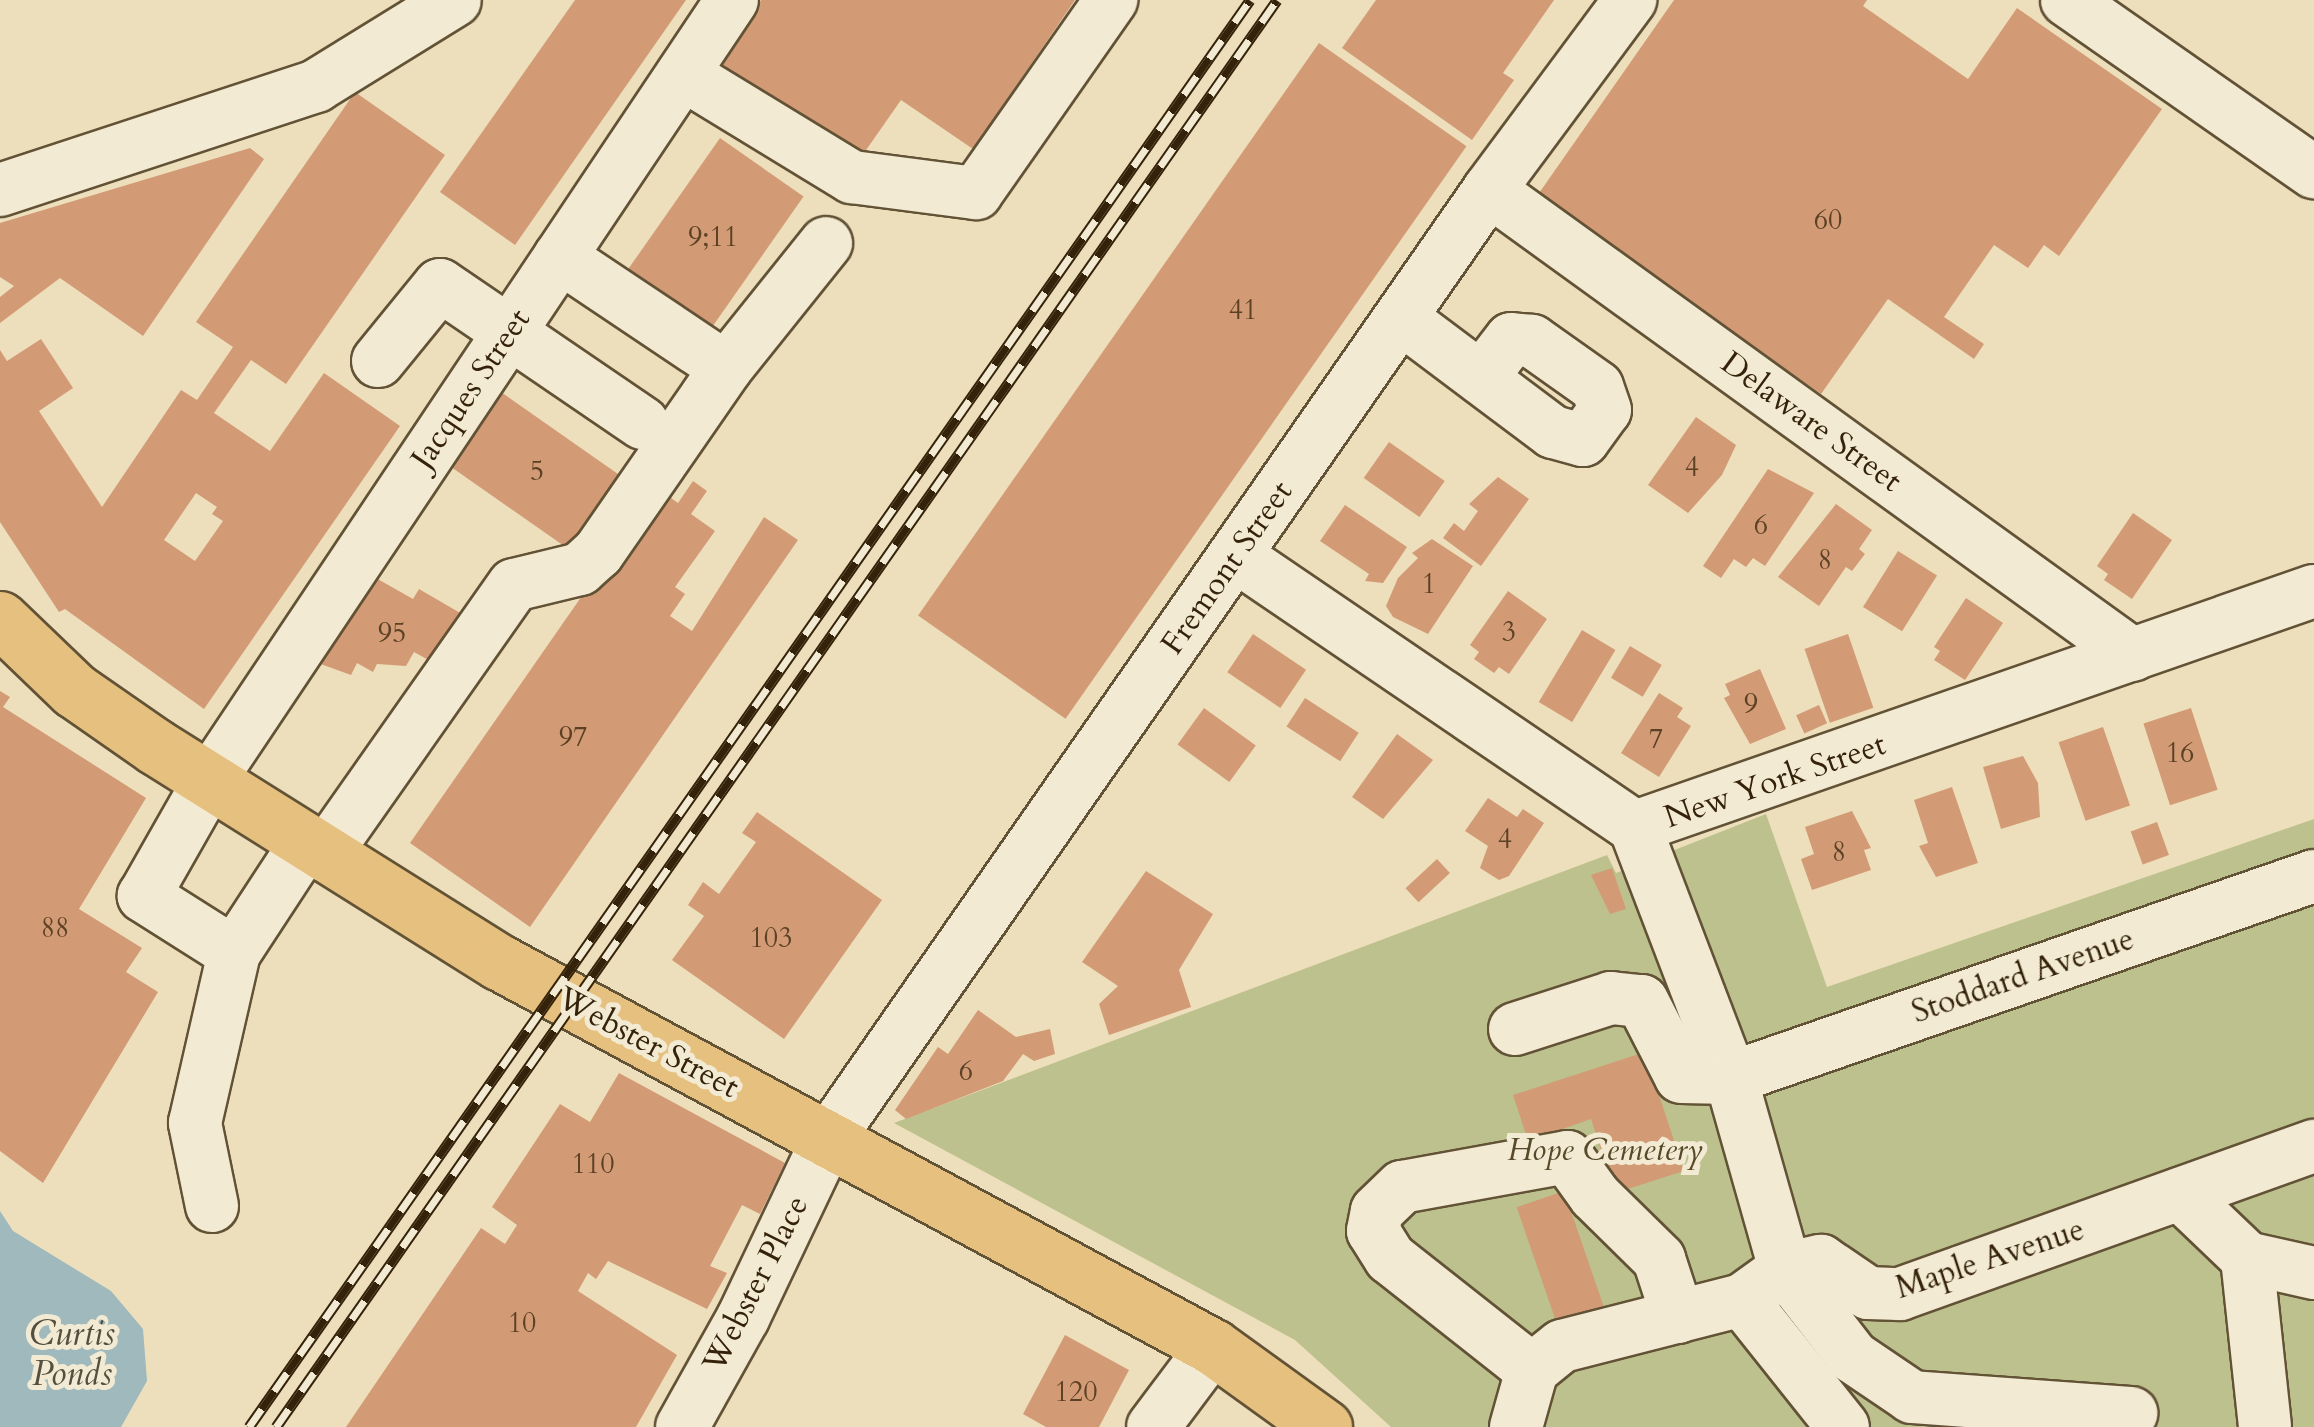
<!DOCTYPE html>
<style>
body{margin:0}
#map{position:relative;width:2314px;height:1427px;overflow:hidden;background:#eddfbb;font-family:Cardo,serif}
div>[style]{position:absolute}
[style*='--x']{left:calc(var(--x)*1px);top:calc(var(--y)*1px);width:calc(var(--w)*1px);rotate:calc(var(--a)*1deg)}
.green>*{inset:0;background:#bdc18d}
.water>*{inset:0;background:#9fb9bc}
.building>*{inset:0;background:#d29b75;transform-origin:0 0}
.roads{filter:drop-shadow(2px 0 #625236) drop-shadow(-2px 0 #625236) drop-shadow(0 2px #625236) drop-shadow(0 -2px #625236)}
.minor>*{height:52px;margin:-26px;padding:0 26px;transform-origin:26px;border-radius:26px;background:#f3ead3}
.major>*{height:55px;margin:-27.5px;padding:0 27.5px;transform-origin:27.5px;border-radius:27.5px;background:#e6c07e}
.rail>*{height:11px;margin-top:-5.5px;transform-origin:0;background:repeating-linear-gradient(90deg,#f3ead3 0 22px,#34230a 0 44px);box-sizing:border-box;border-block:2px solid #34230a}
span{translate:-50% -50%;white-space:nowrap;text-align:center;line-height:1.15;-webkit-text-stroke:10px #f3ead3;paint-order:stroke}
.number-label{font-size:28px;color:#5c4125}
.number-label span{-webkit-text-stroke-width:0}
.street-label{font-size:32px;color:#34230a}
.park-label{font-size:32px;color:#564a2b;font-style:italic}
.water-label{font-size:35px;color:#54503f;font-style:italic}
</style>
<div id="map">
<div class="green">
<i style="clip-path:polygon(1766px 814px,1827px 987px,2314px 819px,2314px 1427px,1391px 1427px,1295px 1340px,894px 1123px,1607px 855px,1616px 873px)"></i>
</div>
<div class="water">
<i style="clip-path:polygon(0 1211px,13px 1231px,111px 1291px,143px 1329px,147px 1381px,121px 1427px,0 1427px)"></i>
</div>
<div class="building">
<i style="clip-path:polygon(575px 0,686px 0,515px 245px,440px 192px)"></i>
<i style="clip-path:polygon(761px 0,1075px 0,973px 149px,901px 100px,857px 163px,715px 65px)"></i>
<i style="clip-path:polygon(1376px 0,1554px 0,1503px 73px,1514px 80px,1472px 140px,1342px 48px)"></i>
<i style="clip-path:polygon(1674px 0,1867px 0,1863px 6px,1968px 79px,2017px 8px,2162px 109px,2059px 256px,2044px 245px,2028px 268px,1994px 245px,1944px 317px,1984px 344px,1974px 359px,1888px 299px,1821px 394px,1537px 196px)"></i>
<i style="left:1319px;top:43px;width:180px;height:699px;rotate:35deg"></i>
<i style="clip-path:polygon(evenodd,355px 92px,445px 155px,286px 384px,251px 360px,214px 413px,270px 451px,324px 373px,400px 426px,204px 709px,65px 609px,59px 612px,0 522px,0 350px,7px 361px,41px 339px,73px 388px,39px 411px,102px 507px,181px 390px,197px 400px,233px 347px,196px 322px,355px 92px,196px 493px,217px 507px,212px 514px,223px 521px,195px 561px,164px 540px,196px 493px)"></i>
<i style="left:720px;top:138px;width:102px;height:171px;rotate:35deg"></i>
<i style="clip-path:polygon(250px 148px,264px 159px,143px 336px,60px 278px,0 323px,0 297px,14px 286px,0 277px,0 223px)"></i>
<i style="left:491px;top:385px;width:175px;height:90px;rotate:35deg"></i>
<i style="clip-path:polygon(1696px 417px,1736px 445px,1722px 475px,1688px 513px,1648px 485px)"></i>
<i style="left:1389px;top:442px;width:68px;height:44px;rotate:35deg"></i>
<i style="clip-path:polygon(1768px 469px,1814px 493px,1765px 566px,1753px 558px,1746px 567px,1734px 559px,1721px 578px,1703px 566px)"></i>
<i style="clip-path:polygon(1498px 477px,1529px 499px,1481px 566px,1443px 538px,1454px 523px,1464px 531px,1478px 511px,1469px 504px)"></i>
<i style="clip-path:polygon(693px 481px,707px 491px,691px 514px,715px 531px,675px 587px,685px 594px,670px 616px,692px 631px,764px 517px,798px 540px,530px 927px,410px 843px,657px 488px,678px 503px)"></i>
<i style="clip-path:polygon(1836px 504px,1872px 530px,1859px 549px,1865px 554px,1852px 571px,1846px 567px,1819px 606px,1778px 577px)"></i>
<i style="clip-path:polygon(1345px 505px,1407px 547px,1383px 583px,1365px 581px,1369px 574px,1320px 541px)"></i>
<i style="clip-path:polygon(2133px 513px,2172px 540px,2132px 599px,2104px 580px,2108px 574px,2097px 566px)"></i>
<i style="clip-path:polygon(1432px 539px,1473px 566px,1428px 634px,1393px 617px,1386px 606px,1398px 578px,1418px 558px,1412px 553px)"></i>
<i style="left:1898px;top:551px;width:46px;height:66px;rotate:32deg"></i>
<i style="clip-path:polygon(367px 573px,413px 599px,419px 589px,462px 614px,434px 663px,414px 652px,406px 666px,377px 664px,373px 672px,357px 663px,351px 675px,315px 662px)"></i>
<i style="clip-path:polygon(1508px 591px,1547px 619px,1509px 674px,1499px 667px,1494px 673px,1474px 659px,1479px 652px,1470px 645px)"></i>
<i style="clip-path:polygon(1966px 598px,2003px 623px,1965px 680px,1934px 660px,1940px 651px,1934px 647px)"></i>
<i style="left:1582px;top:630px;width:39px;height:84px;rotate:31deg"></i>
<i style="left:1253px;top:634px;width:64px;height:46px;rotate:34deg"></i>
<i style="left:1848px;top:634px;width:78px;height:46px;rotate:71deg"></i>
<i style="left:1630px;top:646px;width:37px;height:37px;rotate:31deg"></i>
<i style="clip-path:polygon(1760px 669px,1786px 729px,1750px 744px,1724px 698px,1730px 695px,1725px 684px)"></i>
<i style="clip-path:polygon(0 691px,10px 697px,3px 707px,146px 798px,79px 909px,142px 948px,126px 972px,158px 992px,43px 1183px,0 1151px)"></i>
<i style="clip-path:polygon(1659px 693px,1683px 708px,1677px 717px,1691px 726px,1659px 777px,1621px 753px)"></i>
<i style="left:1305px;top:698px;width:64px;height:34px;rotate:33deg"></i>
<i style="left:1819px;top:705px;width:20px;height:25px;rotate:66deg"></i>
<i style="left:1204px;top:708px;width:64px;height:45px;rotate:36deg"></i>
<i style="left:2191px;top:708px;width:86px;height:50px;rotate:72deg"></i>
<i style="left:2103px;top:727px;width:83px;height:47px;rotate:71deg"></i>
<i style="clip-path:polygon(1397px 734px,1433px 760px,1383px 819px,1352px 797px)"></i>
<i style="clip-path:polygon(2023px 756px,2038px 783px,2040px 817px,2001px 829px,1983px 767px)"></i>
<i style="clip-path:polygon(1952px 787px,1978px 863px,1936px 877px,1919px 846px,1928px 843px,1914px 800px)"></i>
<i style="clip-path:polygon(1488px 798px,1517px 817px,1523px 809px,1544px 823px,1509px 876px,1499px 880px,1480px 868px,1488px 846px,1465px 831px)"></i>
<i style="clip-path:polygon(1852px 811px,1871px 848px,1864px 850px,1871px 870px,1812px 890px,1801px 859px,1814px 854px,1805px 827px)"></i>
<i style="clip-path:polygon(757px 812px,882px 900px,784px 1039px,672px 960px,704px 916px,688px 905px,703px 882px,719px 894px,756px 842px,742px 833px)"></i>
<i style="left:2157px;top:822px;width:35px;height:28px;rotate:70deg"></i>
<i style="left:1437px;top:859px;width:19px;height:43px;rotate:47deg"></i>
<i style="clip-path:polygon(1612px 868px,1626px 909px,1610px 914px,1591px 875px)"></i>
<i style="clip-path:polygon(1146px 871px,1213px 914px,1179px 970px,1191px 1007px,1109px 1035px,1099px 1004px,1118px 986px,1082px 962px)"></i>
<i style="clip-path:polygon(978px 1010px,1016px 1037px,1050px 1029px,1055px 1054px,1034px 1061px,1023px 1054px,1003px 1081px,906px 1119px,895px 1110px,938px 1047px,948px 1054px)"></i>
<i style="clip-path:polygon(1645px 1052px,1684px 1171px,1615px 1193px,1591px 1119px,1528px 1141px,1513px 1095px)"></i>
<i style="clip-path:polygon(619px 1073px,785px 1163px,760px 1214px,742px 1205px,710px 1266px,727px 1273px,707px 1309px,608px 1261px,596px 1279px,588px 1273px,578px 1291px,677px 1355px,636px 1427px,346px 1427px,481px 1228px,505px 1244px,517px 1225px,492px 1207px,560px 1104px,590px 1122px)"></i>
<i style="left:1564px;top:1191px;width:130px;height:50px;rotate:71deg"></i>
<i style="clip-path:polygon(1065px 1335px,1129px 1370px,1099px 1427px,1046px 1427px,1023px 1414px)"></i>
</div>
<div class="roads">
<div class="minor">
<i style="--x:2067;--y:0;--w:301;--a:34.9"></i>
<i style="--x:683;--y:74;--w:198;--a:31.4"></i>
<i style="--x:852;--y:177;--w:125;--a:7.4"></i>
<i style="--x:976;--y:193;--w:236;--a:-55"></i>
<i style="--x:0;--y:190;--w:333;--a:-18.2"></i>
<i style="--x:316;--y:86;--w:163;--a:-31.7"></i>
<i style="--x:1489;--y:190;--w:794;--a:35.83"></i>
<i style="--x:1401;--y:318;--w:190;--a:36.9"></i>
<i style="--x:1553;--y:432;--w:31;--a:15"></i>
<i style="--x:1583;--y:440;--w:37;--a:-54"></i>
<i style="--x:1605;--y:410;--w:24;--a:-109"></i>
<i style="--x:1597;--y:387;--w:80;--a:-144.7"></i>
<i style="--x:1532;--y:341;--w:21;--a:-175"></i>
<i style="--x:1511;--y:339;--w:49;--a:127.6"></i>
<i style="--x:378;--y:361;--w:98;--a:-50.8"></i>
<i style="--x:440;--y:285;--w:245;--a:34.3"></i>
<i style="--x:726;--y:368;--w:160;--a:-51.3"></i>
<i style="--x:1236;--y:556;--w:482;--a:34.2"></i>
<i style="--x:1635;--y:827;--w:719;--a:-19.17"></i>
<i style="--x:1635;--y:827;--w:269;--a:69.1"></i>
<i style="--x:1731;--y:1078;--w:198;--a:74.2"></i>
<i style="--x:1785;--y:1269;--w:111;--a:52.3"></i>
<i style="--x:1853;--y:1357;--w:71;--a:34.1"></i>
<i style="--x:1912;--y:1397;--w:220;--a:4.2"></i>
<i style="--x:306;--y:843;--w:131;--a:123.2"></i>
<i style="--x:234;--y:953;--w:107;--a:-147.7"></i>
<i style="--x:144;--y:896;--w:136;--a:-60.4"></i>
<i style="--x:211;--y:778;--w:936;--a:-56.19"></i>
<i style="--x:324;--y:855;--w:330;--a:-54.9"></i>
<i style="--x:514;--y:585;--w:68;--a:-13.6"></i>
<i style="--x:580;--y:569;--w:24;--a:-42"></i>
<i style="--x:598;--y:553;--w:225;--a:-55.3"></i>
<i style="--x:726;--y:368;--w:200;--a:-146.2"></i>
<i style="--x:1515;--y:1029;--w:101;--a:-17.9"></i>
<i style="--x:1611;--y:998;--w:31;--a:6"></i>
<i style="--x:1642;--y:1001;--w:85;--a:62.8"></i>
<i style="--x:1681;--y:1077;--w:50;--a:1.1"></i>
<i style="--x:1731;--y:1078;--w:617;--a:-19.11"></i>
<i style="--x:2180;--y:1194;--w:93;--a:43.7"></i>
<i style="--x:2247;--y:1258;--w:170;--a:83.9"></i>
<i style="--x:212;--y:1206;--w:85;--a:-101.6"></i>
<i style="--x:195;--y:1123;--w:174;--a:-77.1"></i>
<i style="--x:2247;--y:1258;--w:69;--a:12.6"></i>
<i style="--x:1742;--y:1300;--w:162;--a:51.5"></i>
<i style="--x:1532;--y:1370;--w:181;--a:-141.7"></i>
<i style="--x:1390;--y:1258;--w:32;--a:-122"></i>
<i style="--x:1373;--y:1231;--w:20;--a:-79"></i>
<i style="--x:1377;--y:1211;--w:35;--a:-44"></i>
<i style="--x:1402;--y:1187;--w:168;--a:-10.3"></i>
<i style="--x:1567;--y:1157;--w:48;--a:54.3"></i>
<i style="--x:1595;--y:1196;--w:90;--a:44.5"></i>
<i style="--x:1659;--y:1259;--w:61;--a:71.9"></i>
<i style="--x:682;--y:1427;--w:125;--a:-60.8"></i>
<i style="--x:743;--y:1318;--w:198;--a:-64.6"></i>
<i style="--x:828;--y:1139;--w:1157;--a:-55.14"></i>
<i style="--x:1489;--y:190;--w:237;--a:-53.4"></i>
<i style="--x:1153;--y:1427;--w:100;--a:-53.1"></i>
<i style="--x:1516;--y:1427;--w:59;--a:-74.3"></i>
<i style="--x:1532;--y:1370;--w:38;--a:-39"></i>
<i style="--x:1562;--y:1346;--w:186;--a:-14.3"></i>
<i style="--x:1742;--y:1300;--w:53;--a:-35.8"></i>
<i style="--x:1785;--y:1269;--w:37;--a:-13"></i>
<i style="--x:1821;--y:1261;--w:57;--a:34.2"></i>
<i style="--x:1868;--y:1293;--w:32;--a:2"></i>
<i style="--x:1900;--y:1294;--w:440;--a:-19.7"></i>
</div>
<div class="major">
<i style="--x:0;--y:619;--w:103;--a:43.8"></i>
<i style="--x:74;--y:690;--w:100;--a:34.8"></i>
<i style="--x:156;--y:747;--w:405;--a:32.1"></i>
<i style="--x:499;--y:962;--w:811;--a:28.33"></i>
<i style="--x:1213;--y:1347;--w:137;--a:35.8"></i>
</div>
</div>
<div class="rail">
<i style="--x:249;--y:1427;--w:1743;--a:-54.95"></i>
<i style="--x:276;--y:1427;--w:1743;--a:-54.95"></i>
</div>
<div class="number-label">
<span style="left:1828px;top:220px">60</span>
<span style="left:713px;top:237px">9;11</span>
<span style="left:1243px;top:310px">41</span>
<span style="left:1692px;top:467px">4</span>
<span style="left:537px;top:471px">5</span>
<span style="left:1761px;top:525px">6</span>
<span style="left:1825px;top:560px">8</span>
<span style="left:1429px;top:584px">1</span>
<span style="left:1509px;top:632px">3</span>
<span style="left:392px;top:633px">95</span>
<span style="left:1751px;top:704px">9</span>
<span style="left:573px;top:737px">97</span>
<span style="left:1656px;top:739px">7</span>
<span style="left:2180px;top:753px">16</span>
<span style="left:1505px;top:839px">4</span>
<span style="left:1839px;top:852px">8</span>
<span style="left:55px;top:928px">88</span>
<span style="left:771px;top:938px">103</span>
<span style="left:966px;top:1071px">6</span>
<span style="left:593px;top:1164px">110</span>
<span style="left:522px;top:1323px">10</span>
<span style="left:1076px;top:1392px">120</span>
</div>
<div class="street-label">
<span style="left:471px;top:389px;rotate:-56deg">Jacques Street</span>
<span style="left:1811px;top:422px;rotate:36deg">Delaware Street</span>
<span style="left:1227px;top:568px;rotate:-55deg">Fremont Street</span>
<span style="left:1775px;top:781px;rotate:-19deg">New York Street</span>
<span style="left:2023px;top:976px;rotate:-19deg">Stoddard Avenue</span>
<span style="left:648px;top:1043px;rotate:28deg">Webster Street</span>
<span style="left:1990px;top:1259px;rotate:-18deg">Maple Avenue</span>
<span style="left:756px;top:1284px;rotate:-63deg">Webster Place</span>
</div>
<div class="park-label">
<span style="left:1605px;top:1150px">Hope Cemetery</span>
</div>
<div class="water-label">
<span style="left:72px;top:1354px">Curtis<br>Ponds</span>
</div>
</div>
